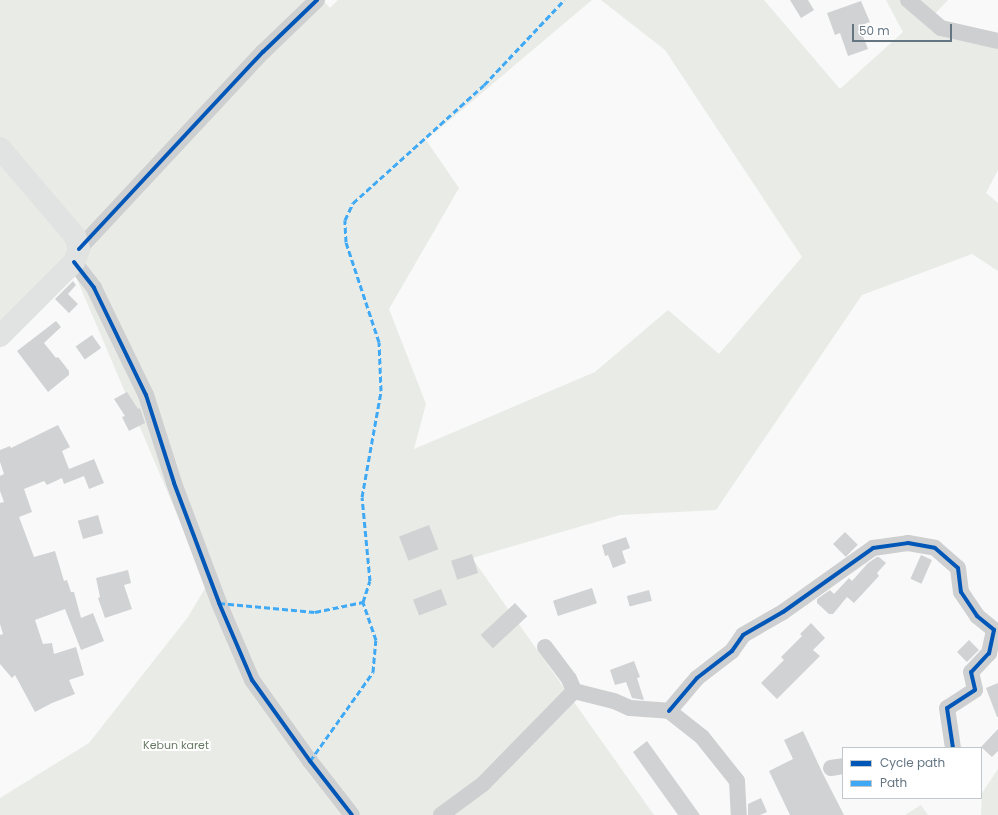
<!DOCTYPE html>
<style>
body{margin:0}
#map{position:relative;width:998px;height:815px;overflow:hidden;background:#f9f9f9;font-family:Poppins,sans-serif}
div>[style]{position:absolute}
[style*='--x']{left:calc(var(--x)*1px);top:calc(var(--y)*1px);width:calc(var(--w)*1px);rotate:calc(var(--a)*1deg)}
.green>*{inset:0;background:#e8ebe6}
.building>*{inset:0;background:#d0d2d3;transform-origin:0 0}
.street>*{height:16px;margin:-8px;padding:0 8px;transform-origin:8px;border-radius:8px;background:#cecfd0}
.secondary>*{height:22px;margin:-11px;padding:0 11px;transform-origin:11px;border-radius:11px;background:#e1e2e2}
.quiet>*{height:3px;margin-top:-1.5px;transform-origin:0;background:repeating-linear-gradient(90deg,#3fa9f5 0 6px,transparent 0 9px)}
.cycleway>*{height:4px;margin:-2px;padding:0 2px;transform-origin:2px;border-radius:2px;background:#0057b8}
span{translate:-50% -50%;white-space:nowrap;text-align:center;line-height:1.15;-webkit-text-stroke:4px #fff;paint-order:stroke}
.park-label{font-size:11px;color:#687a64}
.legend{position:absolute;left:842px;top:747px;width:140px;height:52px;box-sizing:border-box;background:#fff;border:1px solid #c1c8cd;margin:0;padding:5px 7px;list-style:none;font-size:12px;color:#657683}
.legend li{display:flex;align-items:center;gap:8px;height:20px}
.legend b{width:20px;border:1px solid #c1c8cd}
.scale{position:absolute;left:852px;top:24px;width:100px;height:18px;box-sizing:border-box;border:2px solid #657683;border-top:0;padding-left:5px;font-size:12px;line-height:14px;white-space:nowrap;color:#657683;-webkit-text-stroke:3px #fff;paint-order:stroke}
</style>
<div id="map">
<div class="green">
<i style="clip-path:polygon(0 0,323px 0,330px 8px,338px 0,592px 0,426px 140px,459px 188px,389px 309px,426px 404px,414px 449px,595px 372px,668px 310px,719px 354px,802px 257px,665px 50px,601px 0,764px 0,840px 89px,903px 32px,886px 0,948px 0,931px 18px,998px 47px,998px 170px,986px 193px,998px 203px,998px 271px,972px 254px,862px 295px,716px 510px,620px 515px,472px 558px,654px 815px,0 815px,0 798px,89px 743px,188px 617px,207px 585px,68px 258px,0 331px)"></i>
<i style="clip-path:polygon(998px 769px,998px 815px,981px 815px,982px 793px)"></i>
<i style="clip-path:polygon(921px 805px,928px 815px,905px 815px)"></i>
</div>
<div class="building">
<i style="clip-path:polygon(790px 0,808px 0,814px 10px,801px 18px)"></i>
<i style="clip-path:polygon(861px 1px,870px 22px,859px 26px,868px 49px,848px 56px,840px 33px,835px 35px,827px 13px)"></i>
<i style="clip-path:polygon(73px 281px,76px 285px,68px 294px,78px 304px,69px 313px,55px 299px)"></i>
<i style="clip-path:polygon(56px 321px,61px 327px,44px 343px,56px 358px,58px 357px,69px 371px,69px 375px,48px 392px,17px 351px)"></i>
<i style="left:92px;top:335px;width:16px;height:20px;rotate:55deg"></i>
<i style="clip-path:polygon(127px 392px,138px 409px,140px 408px,145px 423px,129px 431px,122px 417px,125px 416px,114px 399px)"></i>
<i style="clip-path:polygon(58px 425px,70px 447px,62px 451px,69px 469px,94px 459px,104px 483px,89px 489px,84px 476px,64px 484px,62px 478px,47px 485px,44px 481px,24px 489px,32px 512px,19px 517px,34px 557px,55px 551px,64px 581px,67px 580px,71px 592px,74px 592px,81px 618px,93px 613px,104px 641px,81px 650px,65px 609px,35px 620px,43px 644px,52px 643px,54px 654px,76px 647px,84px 675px,69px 680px,75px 694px,52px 703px,35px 712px,15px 675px,12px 678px,0 664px,0 635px,3px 634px,0 624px,0 503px,4px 502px,0 491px,0 476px,4px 474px,0 462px,0 450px,10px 446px,11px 448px)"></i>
<i style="left:98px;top:515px;width:19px;height:21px;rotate:74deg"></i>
<i style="left:429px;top:525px;width:26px;height:32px;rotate:69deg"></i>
<i style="left:845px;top:532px;width:18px;height:17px;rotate:45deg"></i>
<i style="clip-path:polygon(626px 537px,630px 548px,622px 551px,626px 563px,613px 568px,608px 555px,605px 556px,602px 545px)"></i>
<i style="left:472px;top:554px;width:20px;height:22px;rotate:72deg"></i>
<i style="left:921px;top:555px;width:12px;height:26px;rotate:24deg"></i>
<i style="clip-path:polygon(877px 557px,879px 557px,886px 563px,877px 573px,879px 576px,854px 603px,847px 597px,833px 614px,829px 614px,817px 603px,817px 599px,830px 590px,834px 594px,849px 578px,852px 581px,868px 563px)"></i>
<i style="clip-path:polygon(128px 570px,131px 583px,124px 585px,132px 609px,105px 618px,98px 598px,100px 597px,96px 578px)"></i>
<i style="left:592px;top:588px;width:16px;height:41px;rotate:72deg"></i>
<i style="left:441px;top:589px;width:17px;height:30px;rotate:69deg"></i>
<i style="left:649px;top:590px;width:11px;height:23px;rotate:75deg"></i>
<i style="left:515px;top:603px;width:18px;height:47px;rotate:47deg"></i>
<i style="clip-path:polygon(811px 623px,825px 638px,813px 650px,820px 656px,777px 699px,761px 683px,784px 660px,781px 657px,802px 636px,800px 634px)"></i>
<i style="left:969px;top:640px;width:14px;height:17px;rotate:45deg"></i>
<i style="clip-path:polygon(634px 661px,640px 677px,637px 678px,644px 700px,632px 698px,626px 682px,615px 685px,610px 670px)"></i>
<i style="clip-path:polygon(998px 683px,998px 717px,997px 717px,986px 688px)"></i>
<i style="clip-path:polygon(998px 729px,998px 751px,992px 757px,981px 747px)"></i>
<i style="clip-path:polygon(803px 731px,823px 774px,844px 815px,790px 815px,769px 771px,793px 759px,784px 740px)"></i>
<i style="clip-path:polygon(647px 741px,700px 815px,678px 815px,633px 752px)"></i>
<i style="clip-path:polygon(761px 798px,767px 812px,760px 815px,748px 815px,748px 804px)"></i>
</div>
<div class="street">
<i style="--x:908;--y:0;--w:43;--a:40.3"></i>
<i style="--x:941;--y:28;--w:58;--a:12.8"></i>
<i style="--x:79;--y:249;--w:270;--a:-47"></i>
<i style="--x:263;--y:52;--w:75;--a:-43.9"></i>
<i style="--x:74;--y:262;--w:33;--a:52"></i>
<i style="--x:94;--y:288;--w:119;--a:64.1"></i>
<i style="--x:146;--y:395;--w:92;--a:72.3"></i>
<i style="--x:174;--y:483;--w:128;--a:69.4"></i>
<i style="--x:219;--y:603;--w:84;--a:66.8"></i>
<i style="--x:252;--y:680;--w:100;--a:54.4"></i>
<i style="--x:310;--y:761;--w:68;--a:52.1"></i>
<i style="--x:545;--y:647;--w:40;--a:53"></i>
<i style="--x:569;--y:679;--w:13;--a:67"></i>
<i style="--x:574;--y:691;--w:41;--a:14"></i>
<i style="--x:614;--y:701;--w:17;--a:24"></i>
<i style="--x:630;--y:708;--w:39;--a:4"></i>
<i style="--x:669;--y:711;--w:42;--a:38.2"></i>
<i style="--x:702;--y:737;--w:56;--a:51.5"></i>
<i style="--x:737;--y:781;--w:34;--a:87"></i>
<i style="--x:669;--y:711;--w:43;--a:-49.7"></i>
<i style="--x:697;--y:678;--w:44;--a:-37.6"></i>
<i style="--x:732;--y:651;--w:19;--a:-55"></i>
<i style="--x:743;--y:635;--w:46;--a:-29.9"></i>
<i style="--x:783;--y:612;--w:110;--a:-35.4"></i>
<i style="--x:873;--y:548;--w:35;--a:-8"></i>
<i style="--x:908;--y:543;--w:27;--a:10"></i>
<i style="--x:935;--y:548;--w:30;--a:41"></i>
<i style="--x:958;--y:568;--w:24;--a:83"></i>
<i style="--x:961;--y:592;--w:29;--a:56"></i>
<i style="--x:977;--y:616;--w:22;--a:39"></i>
<i style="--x:994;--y:630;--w:24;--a:102"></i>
<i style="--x:989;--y:653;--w:26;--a:133"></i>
<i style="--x:971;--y:672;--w:18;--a:77"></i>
<i style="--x:975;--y:690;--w:33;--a:147"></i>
<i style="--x:947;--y:708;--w:40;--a:81.5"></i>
<i style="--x:831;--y:768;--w:12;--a:-9"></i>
<i style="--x:441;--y:815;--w:52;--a:-36.4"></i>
<i style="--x:483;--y:784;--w:130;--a:-45.6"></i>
</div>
<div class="secondary">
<i style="--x:0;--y:148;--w:116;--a:49.6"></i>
<i style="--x:75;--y:236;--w:14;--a:73"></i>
<i style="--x:79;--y:249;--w:14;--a:111"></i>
<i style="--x:74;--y:262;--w:105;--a:135"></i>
</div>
<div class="quiet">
<i style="--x:219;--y:603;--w:96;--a:5.4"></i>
<i style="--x:315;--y:612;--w:49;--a:-11.8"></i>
<i style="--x:310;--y:761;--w:109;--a:-54.7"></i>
<i style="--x:373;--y:672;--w:32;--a:-85"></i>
<i style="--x:376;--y:640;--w:40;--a:-108.9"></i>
<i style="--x:363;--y:602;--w:22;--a:-72"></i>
<i style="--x:370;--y:581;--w:84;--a:-95.4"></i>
<i style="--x:362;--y:497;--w:108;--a:-79.8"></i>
<i style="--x:381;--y:391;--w:49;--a:-92.3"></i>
<i style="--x:379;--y:342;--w:105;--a:-108.3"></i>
<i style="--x:346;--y:242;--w:22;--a:-93"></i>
<i style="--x:345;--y:220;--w:19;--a:-65"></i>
<i style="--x:353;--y:203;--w:176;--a:-42"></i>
<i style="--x:484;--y:85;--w:117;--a:-46.7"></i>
</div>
<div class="cycleway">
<i style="--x:79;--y:249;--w:270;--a:-47"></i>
<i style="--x:263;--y:52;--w:75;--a:-43.9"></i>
<i style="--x:74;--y:262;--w:33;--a:52"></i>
<i style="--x:94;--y:288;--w:119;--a:64.1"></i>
<i style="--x:146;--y:395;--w:92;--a:72.3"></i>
<i style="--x:174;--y:483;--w:128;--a:69.4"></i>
<i style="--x:219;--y:603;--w:84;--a:66.8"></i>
<i style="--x:252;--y:680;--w:100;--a:54.4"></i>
<i style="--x:310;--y:761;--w:68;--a:52.1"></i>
<i style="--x:669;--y:711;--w:43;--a:-49.7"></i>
<i style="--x:697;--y:678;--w:44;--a:-37.6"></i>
<i style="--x:732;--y:651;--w:19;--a:-55"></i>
<i style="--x:743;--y:635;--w:46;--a:-29.9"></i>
<i style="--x:783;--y:612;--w:110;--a:-35.4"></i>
<i style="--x:873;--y:548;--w:35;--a:-8"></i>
<i style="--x:908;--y:543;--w:27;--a:10"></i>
<i style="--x:935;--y:548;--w:30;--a:41"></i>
<i style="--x:958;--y:568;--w:24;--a:83"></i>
<i style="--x:961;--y:592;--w:29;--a:56"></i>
<i style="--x:977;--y:616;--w:22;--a:39"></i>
<i style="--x:994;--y:630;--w:24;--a:102"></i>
<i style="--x:989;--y:653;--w:26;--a:133"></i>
<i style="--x:971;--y:672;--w:18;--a:77"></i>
<i style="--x:975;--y:690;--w:33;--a:147"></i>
<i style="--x:947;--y:708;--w:40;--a:81.5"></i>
</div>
<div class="park-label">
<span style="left:176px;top:745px">Kebun karet</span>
</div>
<ul class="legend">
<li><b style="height:5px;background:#0057b8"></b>Cycle path</li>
<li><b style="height:5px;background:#3fa9f5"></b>Path</li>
</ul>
<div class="scale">50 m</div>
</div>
